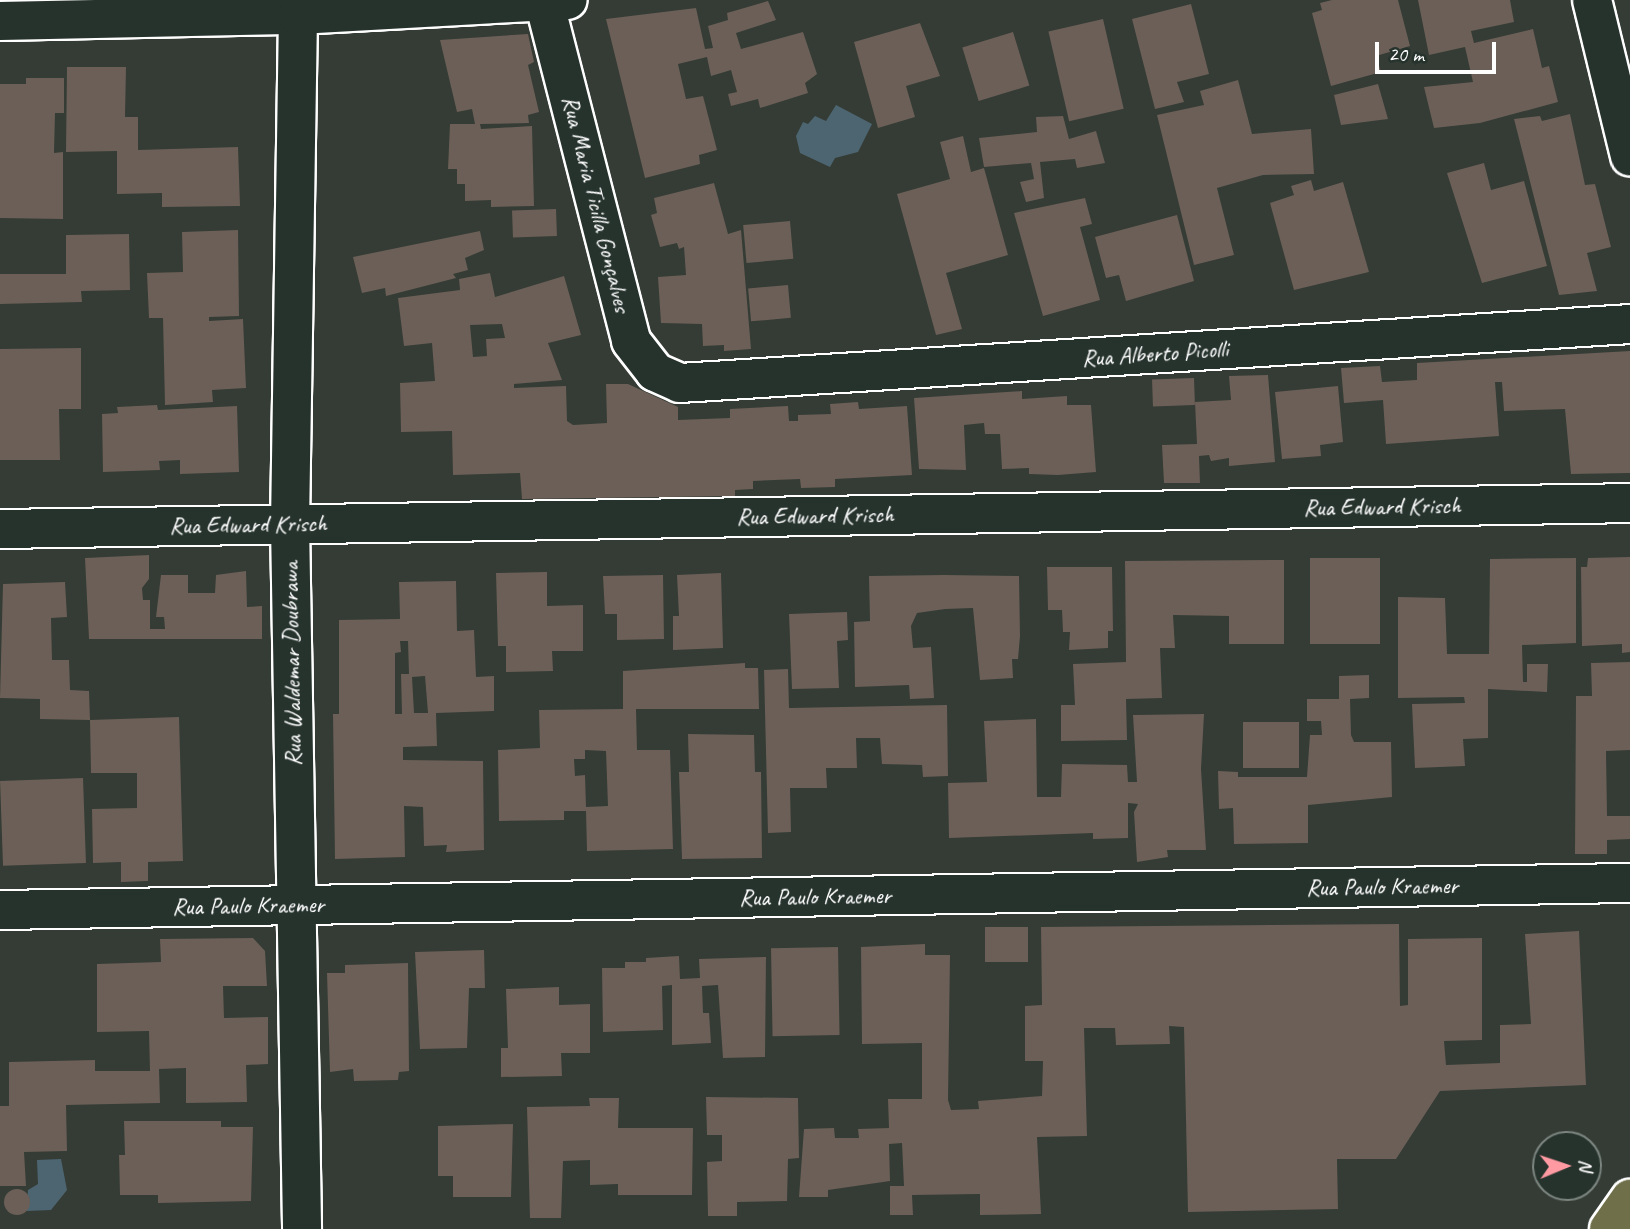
<!DOCTYPE html>
<meta charset="utf-8">
<style>
body{margin:0}
#map{position:relative;width:1630px;height:1229px;overflow:hidden;background:#343c35;font-family:Caveat,sans-serif}
div>[style]{position:absolute}
[style*='--x']{left:calc(var(--x)*1px);top:calc(var(--y)*1px);width:calc(var(--w)*1px);rotate:calc(var(--a)*1deg)}
.water>*{inset:0;background:#4d6571}
.building>*{inset:0;background:#6b5f57;transform-origin:0 0}
.round{border-radius:50%}
.roads{filter:drop-shadow(2px 0 #fff) drop-shadow(-2px 0 #fff) drop-shadow(0 2px #fff) drop-shadow(0 -2px #fff)}
.minor>*{height:38px;margin:-19px;padding:0 19px;transform-origin:19px;border-radius:19px;background:#26332d}
.highway>*{height:38px;margin:-19px;padding:0 19px;transform-origin:19px;border-radius:19px;background:#6f704a}
span{translate:-50% -50%;white-space:nowrap;text-align:center;line-height:1.15;-webkit-text-stroke:5px #26332d;paint-order:stroke}
.street-label{font-size:24px;color:#fff}
.north{position:absolute;left:1532px;top:1131px;width:70px;height:70px;box-sizing:border-box;background:#26332d;border:2px solid #7d8581;border-radius:50%;rotate:88deg;font-size:19px;font-weight:700;line-height:28px;text-align:center;color:#fff}
.north::after{content:'';display:block;margin:auto;width:24px;height:32px;background:#ff9aa2;clip-path:polygon(50% 0,100% 100%,50% 72%,0 100%)}
.scale{position:absolute;left:1375px;top:42px;width:121px;height:32px;box-sizing:border-box;border:4px solid #fff;border-top:0;padding-left:9px;font-size:21px;line-height:24px;white-space:nowrap;color:#fff;-webkit-text-stroke:5px #26332d;paint-order:stroke}
</style>
<div id="map">
<div class="water">
<i style="clip-path:polygon(836px 105px,872px 124px,858px 152px,835px 158px,830px 167px,800px 153px,796px 136px,803px 122px,808px 124px,815px 116px,826px 121px)"></i>
<i style="clip-path:polygon(61px 1159px,67px 1190px,51px 1210px,26px 1211px,28px 1190px,38px 1184px,37px 1160px)"></i>
</div>
<div class="building">
<i style="clip-path:polygon(1332px 0,1398px 0,1410px 46px,1376px 56px,1381px 72px,1331px 86px,1312px 13px,1322px 10px,1320px 3px)"></i>
<i style="clip-path:polygon(1418px 0,1510px 0,1514px 22px,1471px 31px,1474px 43px,1533px 29px,1542px 68px,1549px 66px,1558px 102px,1480px 123px,1434px 128px,1424px 87px,1473px 82px,1465px 47px,1429px 55px)"></i>
<i style="clip-path:polygon(768px 1px,776px 20px,736px 33px,741px 49px,803px 32px,817px 74px,805px 83px,808px 93px,760px 108px,758px 99px,731px 106px,728px 94px,737px 92px,731px 70px,711px 76px,707px 57px,678px 64px,686px 99px,703px 96px,717px 150px,699px 155px,700px 164px,645px 178px,606px 19px,696px 8px,705px 49px,713px 48px,708px 26px,728px 20px,727px 13px)"></i>
<i style="clip-path:polygon(1191px 4px,1209px 74px,1177px 82px,1184px 102px,1155px 109px,1132px 19px)"></i>
<i style="left:1103px;top:19px;width:92px;height:56px;rotate:77deg"></i>
<i style="clip-path:polygon(920px 23px,940px 76px,906px 86px,915px 117px,878px 128px,854px 42px)"></i>
<i style="left:1013px;top:32px;width:56px;height:53px;rotate:73deg"></i>
<i style="clip-path:polygon(528px 34px,534px 62px,528px 65px,539px 112px,528px 115px,529px 123px,480px 124px,481px 129px,532px 126px,534px 206px,491px 207px,491px 200px,465px 201px,465px 184px,457px 184px,457px 169px,448px 169px,450px 124px,475px 124px,472px 109px,457px 112px,440px 40px)"></i>
<i style="clip-path:polygon(67px 67px,126px 67px,125px 117px,138px 117px,138px 150px,238px 147px,240px 206px,162px 207px,162px 193px,117px 194px,117px 151px,66px 152px)"></i>
<i style="clip-path:polygon(26px 78px,64px 78px,64px 113px,55px 113px,54px 153px,63px 152px,63px 219px,0 218px,0 84px,26px 84px)"></i>
<i style="clip-path:polygon(1238px 80px,1252px 134px,1311px 129px,1314px 174px,1263px 175px,1217px 188px,1234px 255px,1194px 265px,1157px 115px,1204px 105px,1200px 91px)"></i>
<i style="clip-path:polygon(1378px 84px,1388px 119px,1341px 125px,1334px 95px)"></i>
<i style="clip-path:polygon(1570px 114px,1585px 185px,1595px 184px,1611px 247px,1587px 253px,1597px 291px,1559px 295px,1514px 119px,1540px 116px,1542px 121px)"></i>
<i style="clip-path:polygon(1063px 116px,1069px 139px,1096px 131px,1105px 163px,1077px 168px,1075px 159px,1040px 162px,1044px 198px,1026px 202px,1020px 182px,1034px 179px,1031px 163px,984px 167px,979px 138px,1037px 132px,1036px 117px)"></i>
<i style="clip-path:polygon(963px 136px,971px 172px,984px 168px,1008px 255px,946px 273px,962px 329px,936px 335px,897px 194px,950px 179px,940px 142px)"></i>
<i style="clip-path:polygon(1484px 163px,1491px 190px,1524px 181px,1547px 266px,1482px 283px,1447px 173px)"></i>
<i style="clip-path:polygon(1311px 180px,1314px 191px,1343px 182px,1369px 272px,1294px 290px,1270px 203px,1294px 195px,1291px 186px)"></i>
<i style="clip-path:polygon(714px 183px,728px 234px,741px 230px,751px 349px,724px 351px,724px 345px,703px 346px,702px 324px,661px 323px,658px 277px,686px 275px,684px 247px,679px 249px,677px 243px,660px 247px,651px 215px,657px 213px,654px 198px)"></i>
<i style="clip-path:polygon(1085px 198px,1092px 224px,1080px 227px,1100px 300px,1043px 316px,1014px 213px)"></i>
<i style="left:556px;top:209px;width:27px;height:44px;rotate:88deg"></i>
<i style="clip-path:polygon(1177px 215px,1194px 281px,1126px 301px,1119px 275px,1106px 278px,1095px 237px)"></i>
<i style="left:790px;top:221px;width:38px;height:47px;rotate:85deg"></i>
<i style="clip-path:polygon(238px 230px,239px 316px,209px 317px,209px 321px,243px 319px,246px 388px,212px 390px,213px 402px,165px 405px,163px 318px,149px 318px,147px 273px,183px 272px,182px 232px)"></i>
<i style="clip-path:polygon(480px 231px,484px 250px,465px 258px,468px 270px,453px 274px,456px 278px,386px 296px,385px 288px,362px 293px,353px 257px)"></i>
<i style="clip-path:polygon(129px 234px,130px 290px,81px 291px,82px 302px,0 304px,0 274px,66px 274px,66px 235px)"></i>
<i style="clip-path:polygon(evenodd,490px 273px,495px 297px,564px 276px,581px 335px,548px 343px,562px 380px,514px 384px,514px 388px,566px 386px,567px 421px,573px 425px,607px 423px,606px 384px,628px 384px,678px 407px,678px 420px,730px 418px,730px 409px,788px 406px,789px 421px,798px 421px,798px 415px,831px 414px,830px 404px,858px 402px,859px 409px,907px 406px,912px 475px,835px 479px,835px 487px,801px 488px,800px 479px,753px 481px,753px 489px,735px 490px,735px 496px,522px 499px,520px 473px,453px 475px,452px 431px,401px 432px,400px 383px,435px 381px,432px 343px,404px 346px,398px 298px,460px 290px,459px 279px,490px 273px,502px 324px,505px 338px,486px 339px,487px 356px,473px 357px,470px 325px,502px 324px)"></i>
<i style="left:788px;top:285px;width:33px;height:40px;rotate:85deg"></i>
<i style="clip-path:polygon(81px 348px,81px 409px,59px 409px,60px 460px,0 460px,0 349px)"></i>
<i style="clip-path:polygon(1630px 351px,1630px 473px,1571px 474px,1565px 409px,1504px 411px,1502px 382px,1495px 382px,1499px 436px,1386px 444px,1383px 400px,1344px 403px,1341px 368px,1380px 366px,1382px 382px,1417px 380px,1417px 363px)"></i>
<i style="clip-path:polygon(1268px 375px,1275px 462px,1229px 466px,1229px 458px,1211px 461px,1209px 455px,1199px 456px,1200px 483px,1164px 483px,1162px 445px,1197px 444px,1195px 402px,1231px 400px,1229px 376px)"></i>
<i style="left:1194px;top:378px;width:27px;height:42px;rotate:88deg"></i>
<i style="clip-path:polygon(1338px 386px,1343px 442px,1320px 445px,1321px 456px,1282px 459px,1275px 392px)"></i>
<i style="clip-path:polygon(1022px 391px,1022px 399px,1067px 396px,1067px 405px,1091px 405px,1096px 472px,1058px 475px,1029px 474px,1029px 468px,1002px 469px,1000px 434px,985px 434px,984px 423px,964px 425px,966px 470px,919px 469px,914px 398px)"></i>
<i style="clip-path:polygon(157px 405px,158px 410px,237px 406px,239px 472px,180px 474px,180px 460px,159px 461px,160px 470px,103px 472px,102px 414px,118px 413px,117px 407px)"></i>
<i style="clip-path:polygon(149px 555px,149px 579px,142px 588px,143px 600px,150px 600px,150px 629px,165px 629px,164px 617px,156px 617px,161px 575px,188px 575px,188px 593px,215px 593px,216px 575px,246px 571px,247px 607px,262px 606px,262px 639px,89px 639px,85px 558px)"></i>
<i style="clip-path:polygon(1630px 557px,1630px 652px,1622px 653px,1622px 644px,1582px 646px,1581px 567px,1587px 567px,1588px 558px)"></i>
<i style="left:1380px;top:558px;width:86px;height:70px;rotate:90deg"></i>
<i style="clip-path:polygon(1576px 558px,1576px 643px,1522px 645px,1523px 682px,1527px 682px,1527px 664px,1548px 664px,1547px 692px,1488px 689px,1488px 738px,1463px 739px,1465px 766px,1415px 768px,1412px 704px,1465px 703px,1464px 697px,1398px 698px,1398px 597px,1445px 598px,1447px 654px,1489px 654px,1490px 559px)"></i>
<i style="clip-path:polygon(1284px 560px,1284px 644px,1229px 644px,1229px 616px,1173px 615px,1175px 648px,1160px 648px,1162px 698px,1126px 699px,1127px 740px,1061px 741px,1061px 705px,1075px 705px,1073px 664px,1126px 662px,1125px 561px)"></i>
<i style="clip-path:polygon(1047px 567px,1112px 567px,1113px 631px,1108px 631px,1108px 648px,1069px 650px,1070px 632px,1063px 632px,1062px 610px,1048px 610px)"></i>
<i style="clip-path:polygon(547px 572px,547px 606px,583px 605px,583px 651px,552px 651px,553px 671px,506px 672px,506px 646px,498px 646px,496px 573px)"></i>
<i style="clip-path:polygon(721px 573px,723px 648px,673px 650px,673px 616px,679px 616px,677px 575px)"></i>
<i style="clip-path:polygon(663px 575px,664px 639px,617px 640px,617px 614px,605px 614px,603px 576px)"></i>
<i style="clip-path:polygon(944px 575px,1019px 576px,1020px 636px,1018px 659px,1012px 659px,1013px 678px,980px 680px,973px 608px,945px 609px,917px 613px,911px 626px,913px 648px,931px 647px,934px 698px,910px 699px,909px 685px,855px 687px,854px 622px,870px 621px,869px 576px)"></i>
<i style="clip-path:polygon(evenodd,456px 581px,457px 631px,474px 630px,476px 677px,494px 676px,494px 711px,436px 713px,437px 746px,403px 747px,403px 760px,483px 761px,484px 850px,446px 852px,447px 845px,424px 846px,423px 807px,404px 806px,405px 857px,335px 859px,333px 714px,339px 714px,339px 620px,400px 619px,399px 582px,456px 581px,400px 641px,408px 641px,409px 674px,401px 674px,402px 714px,395px 714px,395px 653px,401px 652px,400px 641px,456px 581px,425px 676px,428px 713px,414px 713px,412px 677px,425px 676px)"></i>
<i style="clip-path:polygon(65px 582px,67px 617px,51px 618px,52px 660px,69px 660px,70px 690px,89px 691px,90px 720px,179px 717px,183px 861px,148px 862px,148px 881px,121px 882px,121px 862px,93px 863px,92px 809px,137px 808px,137px 773px,91px 773px,90px 720px,40px 719px,40px 699px,0 698px,3px 584px)"></i>
<i style="clip-path:polygon(847px 612px,848px 640px,837px 641px,839px 688px,792px 689px,789px 614px)"></i>
<i style="clip-path:polygon(1630px 662px,1630px 750px,1606px 751px,1607px 816px,1630px 816px,1630px 839px,1607px 840px,1607px 854px,1575px 854px,1576px 696px,1592px 696px,1591px 663px)"></i>
<i style="clip-path:polygon(evenodd,745px 663px,745px 668px,758px 668px,759px 709px,636px 709px,637px 750px,670px 750px,673px 849px,587px 851px,586px 811px,564px 811px,564px 820px,499px 821px,498px 750px,540px 748px,539px 710px,623px 709px,623px 671px,745px 663px,585px 750px,606px 751px,608px 806px,586px 807px,585px 775px,575px 776px,574px 759px,585px 759px,585px 750px)"></i>
<i style="clip-path:polygon(788px 669px,789px 708px,947px 705px,948px 776px,923px 777px,922px 765px,882px 764px,880px 738px,856px 738px,857px 768px,826px 768px,827px 788px,790px 788px,791px 832px,768px 833px,764px 670px)"></i>
<i style="clip-path:polygon(1369px 675px,1369px 698px,1350px 699px,1351px 735px,1354px 742px,1391px 742px,1392px 797px,1308px 805px,1308px 843px,1234px 844px,1233px 808px,1219px 809px,1218px 771px,1238px 772px,1238px 777px,1307px 777px,1310px 735px,1322px 735px,1321px 721px,1307px 721px,1307px 699px,1339px 699px,1339px 676px)"></i>
<i style="clip-path:polygon(1204px 714px,1201px 769px,1206px 850px,1167px 850px,1168px 857px,1137px 862px,1134px 812px,1138px 804px,1128px 803px,1128px 838px,1093px 839px,1093px 833px,949px 838px,948px 783px,987px 782px,984px 721px,1036px 719px,1037px 797px,1061px 797px,1062px 764px,1127px 765px,1128px 782px,1137px 782px,1133px 715px)"></i>
<i style="left:1299px;top:722px;width:46px;height:56px;rotate:90deg"></i>
<i style="clip-path:polygon(688px 734px,754px 735px,755px 772px,761px 772px,762px 858px,682px 859px,679px 772px,689px 772px)"></i>
<i style="left:83px;top:778px;width:85px;height:83px;rotate:88deg"></i>
<i style="clip-path:polygon(1399px 924px,1400px 1006px,1408px 1005px,1408px 939px,1482px 938px,1482px 1040px,1444px 1041px,1446px 1065px,1500px 1063px,1500px 1025px,1531px 1024px,1525px 934px,1579px 931px,1586px 1085px,1440px 1091px,1396px 1159px,1337px 1159px,1338px 1209px,1188px 1212px,1184px 1027px,1169px 1026px,1170px 1044px,1116px 1045px,1115px 1028px,1084px 1028px,1087px 1136px,1037px 1137px,1041px 1214px,980px 1215px,980px 1194px,912px 1195px,913px 1215px,890px 1215px,890px 1186px,904px 1186px,902px 1143px,889px 1144px,890px 1181px,828px 1190px,828px 1197px,799px 1197px,804px 1129px,834px 1128px,835px 1138px,859px 1138px,858px 1129px,889px 1128px,888px 1099px,922px 1099px,922px 1043px,862px 1044px,861px 947px,925px 944px,925px 955px,950px 955px,948px 1100px,951px 1110px,979px 1109px,978px 1101px,1042px 1096px,1043px 1061px,1025px 1061px,1025px 1006px,1042px 1005px,1041px 927px)"></i>
<i style="left:985px;top:927px;width:43px;height:35px"></i>
<i style="clip-path:polygon(253px 938px,265px 951px,267px 986px,223px 986px,224px 1018px,268px 1017px,268px 1064px,246px 1065px,247px 1102px,186px 1103px,186px 1068px,159px 1069px,160px 1103px,66px 1105px,67px 1151px,24px 1152px,26px 1186px,0 1186px,0 1106px,9px 1106px,9px 1062px,95px 1060px,95px 1071px,150px 1071px,149px 1031px,97px 1032px,97px 964px,161px 962px,160px 939px)"></i>
<i style="left:838px;top:947px;width:88px;height:67px;rotate:89deg"></i>
<i style="clip-path:polygon(484px 950px,485px 988px,469px 988px,467px 1048px,420px 1049px,415px 952px)"></i>
<i style="clip-path:polygon(679px 956px,680px 979px,700px 978px,699px 959px,766px 957px,765px 1057px,723px 1058px,718px 985px,702px 986px,703px 1013px,709px 1013px,711px 1043px,672px 1045px,672px 985px,662px 986px,663px 1030px,603px 1032px,602px 968px,625px 968px,625px 962px,646px 962px,646px 958px)"></i>
<i style="clip-path:polygon(408px 963px,409px 1071px,399px 1072px,398px 1080px,354px 1081px,353px 1069px,330px 1072px,327px 973px,345px 973px,345px 965px)"></i>
<i style="clip-path:polygon(559px 987px,559px 1005px,590px 1004px,590px 1053px,561px 1053px,562px 1076px,501px 1077px,501px 1048px,508px 1048px,506px 989px)"></i>
<i style="clip-path:polygon(706px 1097px,798px 1098px,799px 1158px,788px 1159px,787px 1201px,737px 1202px,737px 1216px,708px 1216px,707px 1162px,722px 1161px,722px 1135px,707px 1135px)"></i>
<i style="clip-path:polygon(589px 1098px,619px 1098px,618px 1128px,693px 1128px,692px 1195px,618px 1195px,618px 1184px,590px 1185px,590px 1160px,563px 1161px,561px 1218px,530px 1218px,527px 1107px,590px 1106px)"></i>
<i style="clip-path:polygon(124px 1121px,221px 1121px,221px 1127px,253px 1127px,251px 1201px,158px 1203px,158px 1195px,120px 1195px,119px 1155px,125px 1155px)"></i>
<i style="clip-path:polygon(513px 1124px,511px 1197px,453px 1197px,453px 1176px,438px 1176px,438px 1126px)"></i>
<i class="round" style="left:4px;top:1189px;width:26px;height:26px"></i>
</div>
<div class="roads">
<div class="minor">
<i style="--x:1592;--y:0;--w:161;--a:76.3"></i>
<i style="--x:544;--y:1;--w:351;--a:75.6"></i>
<i style="--x:631;--y:341;--w:39;--a:52"></i>
<i style="--x:655;--y:372;--w:27;--a:24"></i>
<i style="--x:680;--y:383;--w:952;--a:-3.55"></i>
<i style="--x:298;--y:15;--w:509;--a:90.9"></i>
<i style="--x:290;--y:524;--w:705;--a:89.02"></i>
<i style="--x:0;--y:21;--w:298;--a:-1.2"></i>
<i style="--x:298;--y:15;--w:270;--a:-3.2"></i>
<i style="--x:0;--y:529;--w:1630;--a:-0.91"></i>
<i style="--x:0;--y:910;--w:1630;--a:-0.95"></i>
</div>
<div class="highway">
<i style="--x:1609;--y:1229;--w:37;--a:-55"></i>
</div>
</div>
<div class="street-label">
<span style="left:596px;top:204px;rotate:76deg">Rua Maria Ticilla Gonçalves</span>
<span style="left:1155px;top:354px;rotate:-4deg">Rua Alberto Picolli</span>
<span style="left:1382px;top:507px;rotate:-1deg">Rua Edward Krisch</span>
<span style="left:815px;top:516px;rotate:-1deg">Rua Edward Krisch</span>
<span style="left:248px;top:525px;rotate:-1deg">Rua Edward Krisch</span>
<span style="left:292px;top:664px;rotate:-91deg">Rua Waldemar Doubrawa</span>
<span style="left:1382px;top:887px;rotate:-1deg">Rua Paulo Kraemer</span>
<span style="left:815px;top:897px;rotate:-1deg">Rua Paulo Kraemer</span>
<span style="left:248px;top:906px;rotate:-1deg">Rua Paulo Kraemer</span>
</div>
<div class="north">N</div>
<div class="scale">20 m</div>
</div>
